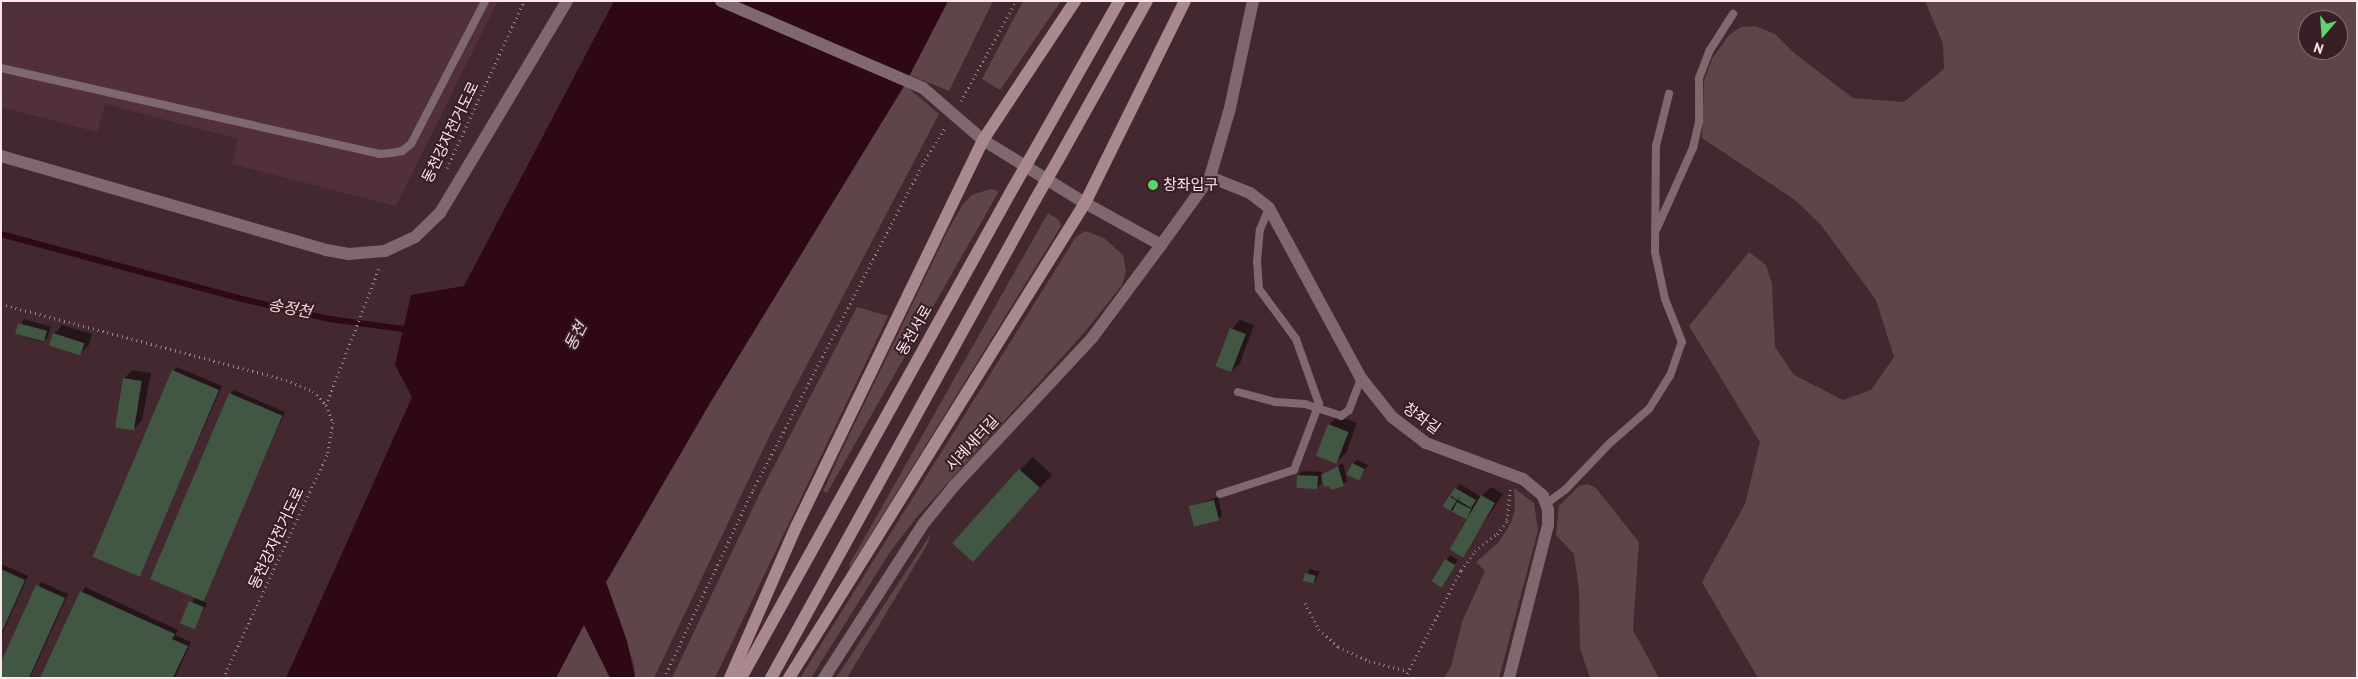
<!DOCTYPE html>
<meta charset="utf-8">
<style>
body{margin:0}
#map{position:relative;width:2358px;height:679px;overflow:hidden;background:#43282f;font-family:"PT Sans","Noto Sans KR",sans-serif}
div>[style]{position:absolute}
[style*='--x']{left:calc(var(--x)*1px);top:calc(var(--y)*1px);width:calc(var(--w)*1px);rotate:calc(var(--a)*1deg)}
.built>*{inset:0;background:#523039}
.green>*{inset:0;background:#5f444a}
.water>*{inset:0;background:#2e0815}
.shadow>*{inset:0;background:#0007;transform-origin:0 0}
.stream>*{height:5.5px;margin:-2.75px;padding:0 2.75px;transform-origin:2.75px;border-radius:2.75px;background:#2e0815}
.building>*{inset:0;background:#415743;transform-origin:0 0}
.path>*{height:3px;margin-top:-1.5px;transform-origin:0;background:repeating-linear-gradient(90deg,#9c858a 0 1px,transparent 0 5px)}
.service>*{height:8px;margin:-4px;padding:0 4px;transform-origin:4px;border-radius:4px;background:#7f696e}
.minor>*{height:12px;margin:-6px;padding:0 6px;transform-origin:6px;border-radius:6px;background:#7f696e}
.tertiary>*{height:12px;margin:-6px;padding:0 6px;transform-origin:6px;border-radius:6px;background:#7f696e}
.secondary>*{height:12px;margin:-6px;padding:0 6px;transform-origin:6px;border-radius:6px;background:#aa888f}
.secondary-bridge>*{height:12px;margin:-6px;padding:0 6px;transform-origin:6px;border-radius:6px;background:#aa888f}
.dots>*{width:14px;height:14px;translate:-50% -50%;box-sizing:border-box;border:2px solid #381f25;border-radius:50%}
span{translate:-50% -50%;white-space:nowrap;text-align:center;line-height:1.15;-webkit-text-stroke:4px #381f25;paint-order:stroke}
.street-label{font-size:15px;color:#fbe8ec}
.poi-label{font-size:15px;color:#fbe8ec}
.left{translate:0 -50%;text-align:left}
.water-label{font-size:16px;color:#f7d6dd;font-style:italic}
.frame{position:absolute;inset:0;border:2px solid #fbe8ec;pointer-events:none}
.north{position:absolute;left:2298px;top:10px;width:50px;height:50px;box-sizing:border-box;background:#381f25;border:1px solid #866f75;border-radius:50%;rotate:198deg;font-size:14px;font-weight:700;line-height:20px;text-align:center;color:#fbe8ec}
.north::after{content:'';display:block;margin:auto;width:18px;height:22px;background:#5bd56d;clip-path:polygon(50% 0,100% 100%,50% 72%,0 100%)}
</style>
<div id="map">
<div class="built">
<i style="clip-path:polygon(1px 1px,498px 1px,396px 206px,232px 164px,238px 139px,105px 104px,97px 132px,1px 107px)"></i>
</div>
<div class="green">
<i style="clip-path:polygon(948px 1px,993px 1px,949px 91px,912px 76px,906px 86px,939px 114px,770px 435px,654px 678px,635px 678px,634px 665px,606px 582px,710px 403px,904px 86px)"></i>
<i style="clip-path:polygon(1023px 1px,1061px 1px,1000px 90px,982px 79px)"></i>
<i style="clip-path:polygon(evenodd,1925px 1px,2357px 1px,2357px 678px,1758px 678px,1702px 582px,1745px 504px,1760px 442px,1689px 326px,1749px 252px,1766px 265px,1772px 284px,1775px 347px,1794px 375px,1843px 400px,1871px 390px,1894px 357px,1876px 300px,1821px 225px,1795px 200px,1702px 138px,1704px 80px,1712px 59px,1729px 35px,1741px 27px,1755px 26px,1775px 34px,1793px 52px,1853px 98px,1904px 102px,1944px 69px,1943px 44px,1925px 1px,2308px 20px,2338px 20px,2338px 50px,2308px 50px,2308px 20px)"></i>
<i style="clip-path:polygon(990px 189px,999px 191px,827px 493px,823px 491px,840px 454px,948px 230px,963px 204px,972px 195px)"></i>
<i style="clip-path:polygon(1048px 213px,1059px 220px,1061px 226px,850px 568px,849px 565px)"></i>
<i style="clip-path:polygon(1085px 231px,1104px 238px,1123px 255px,1126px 271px,1122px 285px,1084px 333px,916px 518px,890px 552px,811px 678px,800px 678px,1076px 237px)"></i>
<i style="clip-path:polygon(857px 307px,888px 316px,715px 678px,672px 678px,760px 493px)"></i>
<i style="clip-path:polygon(1588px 484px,1596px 488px,1639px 542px,1633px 630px,1659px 678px,1590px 678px,1580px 649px,1579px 590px,1574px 554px,1556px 535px,1559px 506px,1579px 486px)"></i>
<i style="clip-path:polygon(1514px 488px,1534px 503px,1538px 530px,1499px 678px,1444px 678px,1451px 666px,1462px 622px,1485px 571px,1476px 562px,1498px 543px,1511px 523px,1515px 508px)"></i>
<i style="clip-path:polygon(932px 532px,926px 547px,847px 678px,836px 678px)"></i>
<i style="clip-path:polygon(584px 624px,610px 678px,556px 678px)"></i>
</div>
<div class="water">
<i style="clip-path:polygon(614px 1px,948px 1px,904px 86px,710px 403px,606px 582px,627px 641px,635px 678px,610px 678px,584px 625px,556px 678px,286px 678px,412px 397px,395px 365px,411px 295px,464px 286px)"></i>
</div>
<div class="shadow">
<i style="clip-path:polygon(24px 319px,51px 327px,47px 338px,43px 342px,16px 334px)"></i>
<i style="clip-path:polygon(1240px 320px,1254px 325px,1240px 363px,1231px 372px,1217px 366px,1232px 329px)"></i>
<i style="clip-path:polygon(62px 325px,92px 334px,89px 345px,80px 354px,54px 334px)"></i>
<i style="clip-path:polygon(177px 367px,222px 386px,139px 575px,173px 371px)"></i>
<i style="clip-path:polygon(133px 370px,151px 373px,142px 420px,134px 429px,124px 378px)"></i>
<i style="clip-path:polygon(234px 390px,285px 412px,201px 600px,207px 603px,194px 628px,182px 622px,195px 597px,230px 394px)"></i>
<i style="clip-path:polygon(1338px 416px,1357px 423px,1346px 453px,1337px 462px,1329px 425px)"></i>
<i style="clip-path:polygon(1033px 457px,1052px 475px,984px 547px,1020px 470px)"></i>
<i style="clip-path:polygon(1357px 460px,1368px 465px,1359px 480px,1353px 464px)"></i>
<i style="clip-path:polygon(1343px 463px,1347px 481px,1343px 485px,1330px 484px,1322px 476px)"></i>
<i style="clip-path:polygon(1302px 471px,1322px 472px,1321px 484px,1317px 488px,1298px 475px)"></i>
<i style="clip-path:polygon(1460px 484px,1481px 497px,1491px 487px,1503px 494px,1462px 556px,1472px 511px,1465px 518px,1445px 506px)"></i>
<i style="clip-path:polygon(1218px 497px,1222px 515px,1218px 519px,1191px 507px)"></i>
<i style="left:1450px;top:555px;width:9px;height:31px;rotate:32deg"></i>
<i style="clip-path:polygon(1px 564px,28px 576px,1px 637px)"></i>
<i style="clip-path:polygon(1310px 569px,1320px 572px,1314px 583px,1304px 580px)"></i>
<i style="clip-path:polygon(41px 582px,68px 594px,30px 678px,1px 678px)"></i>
<i style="clip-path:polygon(85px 587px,178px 630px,175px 635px,191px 642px,175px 678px,41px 678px)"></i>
</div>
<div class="stream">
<i style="--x:1;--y:234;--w:245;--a:15.1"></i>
<i style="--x:238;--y:298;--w:94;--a:12.9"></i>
<i style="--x:330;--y:319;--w:81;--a:7.8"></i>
</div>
<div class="building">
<i style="left:18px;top:323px;width:30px;height:11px;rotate:15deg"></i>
<i style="left:1230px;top:328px;width:17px;height:41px;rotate:21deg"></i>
<i style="left:53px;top:333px;width:33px;height:13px;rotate:18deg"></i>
<i style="left:172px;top:370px;width:51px;height:203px;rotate:23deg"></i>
<i style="left:123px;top:378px;width:19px;height:50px;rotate:9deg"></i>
<i style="left:229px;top:393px;width:58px;height:202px;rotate:23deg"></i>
<i style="left:1328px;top:424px;width:22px;height:34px;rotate:21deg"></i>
<i style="left:1352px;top:463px;width:14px;height:13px;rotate:25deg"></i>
<i style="clip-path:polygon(1338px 466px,1344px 486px,1331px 490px,1329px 486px,1324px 487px,1321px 475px)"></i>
<i style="left:1019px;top:469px;width:28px;height:100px;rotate:42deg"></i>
<i style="left:1297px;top:475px;width:21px;height:13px;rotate:3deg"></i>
<i style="clip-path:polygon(1455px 488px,1476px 500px,1471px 508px,1458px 500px,1460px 496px,1457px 500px,1450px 495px)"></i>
<i style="left:1481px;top:495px;width:16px;height:63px;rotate:30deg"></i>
<i style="left:1449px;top:496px;width:9px;height:12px;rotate:32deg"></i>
<i style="left:1214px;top:500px;width:21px;height:26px;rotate:76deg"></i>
<i style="left:1457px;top:502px;width:16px;height:11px;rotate:27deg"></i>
<i style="left:1445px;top:559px;width:12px;height:26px;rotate:31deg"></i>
<i style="clip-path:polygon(1px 569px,25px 580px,1px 634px)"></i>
<i style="left:1305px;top:573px;width:11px;height:8px;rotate:15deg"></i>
<i style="clip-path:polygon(36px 585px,65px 598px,29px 678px,1px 678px,1px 662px)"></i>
<i style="clip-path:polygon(80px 591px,175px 634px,172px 639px,188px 646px,173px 678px,40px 678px)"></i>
<i style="left:189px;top:601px;width:16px;height:24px;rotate:22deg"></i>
</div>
<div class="path">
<i style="--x:961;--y:101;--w:114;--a:-61.2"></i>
<i style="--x:447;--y:168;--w:184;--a:-65.2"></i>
<i style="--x:1;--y:304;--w:295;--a:14.9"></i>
<i style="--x:286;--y:380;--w:29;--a:22"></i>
<i style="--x:313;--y:391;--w:19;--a:47"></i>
<i style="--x:326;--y:405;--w:18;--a:68"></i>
<i style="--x:333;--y:422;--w:34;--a:100"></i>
<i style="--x:327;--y:455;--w:246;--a:115"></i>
<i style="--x:326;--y:405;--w:149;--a:-68.8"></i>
<i style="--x:1305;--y:603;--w:30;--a:62"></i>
<i style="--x:1319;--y:629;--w:26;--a:43"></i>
<i style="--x:1338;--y:647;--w:34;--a:24"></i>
<i style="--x:1369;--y:661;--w:40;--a:14.4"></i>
<i style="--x:664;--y:678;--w:208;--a:-64.7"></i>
<i style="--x:753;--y:490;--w:368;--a:-62.5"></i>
<i style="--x:923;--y:164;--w:44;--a:-58.8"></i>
<i style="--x:1405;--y:678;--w:122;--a:-62.6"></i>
<i style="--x:1461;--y:570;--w:24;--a:-54"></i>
<i style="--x:1475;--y:551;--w:28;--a:-38"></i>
<i style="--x:1497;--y:534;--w:17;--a:-54"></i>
<i style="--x:1507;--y:520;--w:31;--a:-84"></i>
</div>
<div class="service">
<i style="--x:1;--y:68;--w:388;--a:12.8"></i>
<i style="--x:379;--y:154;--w:12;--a:-5"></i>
<i style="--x:391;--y:153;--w:11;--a:-10"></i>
<i style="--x:402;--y:151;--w:11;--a:-38"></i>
<i style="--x:411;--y:144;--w:161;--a:-62.6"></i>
<i style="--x:1657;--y:228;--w:88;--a:-65.8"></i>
<i style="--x:1693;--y:148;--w:28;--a:-77"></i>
<i style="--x:1699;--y:121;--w:43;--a:-90"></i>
<i style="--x:1699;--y:78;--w:30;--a:-69"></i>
<i style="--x:1710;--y:50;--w:43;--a:-57.4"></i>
<i style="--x:1238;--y:392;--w:39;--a:15"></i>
<i style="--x:1276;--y:402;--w:29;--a:4"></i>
<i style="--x:1305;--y:404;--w:38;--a:18"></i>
<i style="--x:1341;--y:416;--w:10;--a:-37"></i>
<i style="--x:1349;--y:410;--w:34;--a:-69"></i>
<i style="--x:1220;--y:494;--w:78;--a:-18"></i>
<i style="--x:1294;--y:470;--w:71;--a:-69.3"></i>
<i style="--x:1319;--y:404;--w:69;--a:-109.5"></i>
<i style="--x:1296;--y:339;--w:62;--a:-126.5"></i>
<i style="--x:1259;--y:289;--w:27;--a:-94"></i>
<i style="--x:1257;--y:262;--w:32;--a:-85"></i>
<i style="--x:1260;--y:230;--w:24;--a:-68"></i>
<i style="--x:1547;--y:503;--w:22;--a:-36"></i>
<i style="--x:1565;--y:490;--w:65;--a:-46.2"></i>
<i style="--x:1610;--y:443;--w:52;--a:-41.1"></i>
<i style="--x:1649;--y:409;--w:39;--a:-58"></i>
<i style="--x:1670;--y:376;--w:36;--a:-71"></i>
<i style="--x:1682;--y:342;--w:46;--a:-111.6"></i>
<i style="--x:1665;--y:299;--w:48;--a:-102"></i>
<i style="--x:1655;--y:252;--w:106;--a:-89.5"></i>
<i style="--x:1656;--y:146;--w:54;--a:-76"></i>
</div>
<div class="minor">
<i style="--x:721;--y:1;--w:220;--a:23.3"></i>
<i style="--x:923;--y:88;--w:79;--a:40.9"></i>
<i style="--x:983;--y:140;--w:120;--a:31.7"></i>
<i style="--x:1085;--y:203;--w:87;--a:28.9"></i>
<i style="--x:1161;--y:245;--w:84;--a:-54.2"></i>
<i style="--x:1210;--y:177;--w:72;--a:-73.8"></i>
<i style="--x:1230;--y:108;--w:109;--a:-77.9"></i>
<i style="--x:1;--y:156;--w:338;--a:16.1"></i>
<i style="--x:326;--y:250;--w:23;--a:10"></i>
<i style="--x:349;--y:254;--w:36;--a:-5"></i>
<i style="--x:385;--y:251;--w:33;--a:-25"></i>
<i style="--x:415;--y:237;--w:35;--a:-44"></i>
<i style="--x:440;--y:213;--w:247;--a:-59.1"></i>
<i style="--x:1210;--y:177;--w:43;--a:21.8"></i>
<i style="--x:1250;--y:193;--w:24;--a:38"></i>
<i style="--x:1269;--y:208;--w:193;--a:61.6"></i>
<i style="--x:1361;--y:378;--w:50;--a:51.5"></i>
<i style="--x:1392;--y:417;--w:43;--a:37.4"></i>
<i style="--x:1426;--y:443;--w:103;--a:20.4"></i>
<i style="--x:1523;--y:479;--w:26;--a:40"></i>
<i style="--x:1543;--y:496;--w:15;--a:70"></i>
<i style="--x:1548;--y:510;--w:15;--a:90"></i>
<i style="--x:1548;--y:525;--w:158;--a:104.3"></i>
</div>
<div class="tertiary">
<i style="--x:824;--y:678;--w:184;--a:-57.2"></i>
<i style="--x:924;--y:523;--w:48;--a:-51"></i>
<i style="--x:954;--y:486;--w:202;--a:-47"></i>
<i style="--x:1092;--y:338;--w:116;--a:-53.4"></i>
</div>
<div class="secondary">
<i style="--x:1036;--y:148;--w:169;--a:-60.5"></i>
<i style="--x:1058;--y:160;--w:182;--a:-60.8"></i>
<i style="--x:730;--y:678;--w:167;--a:-66.4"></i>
<i style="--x:797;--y:525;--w:428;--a:-64.2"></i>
<i style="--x:983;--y:140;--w:167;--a:-56.5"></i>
<i style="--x:741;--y:678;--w:560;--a:-60.97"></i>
<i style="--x:771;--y:678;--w:546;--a:-61.09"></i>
<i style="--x:789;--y:678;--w:560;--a:-58.07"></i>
<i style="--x:1085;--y:203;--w:225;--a:-63.7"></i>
</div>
<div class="secondary-bridge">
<i style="--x:1013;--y:188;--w:46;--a:-60.1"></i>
<i style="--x:1035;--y:200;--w:46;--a:-60.1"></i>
</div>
<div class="dots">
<i style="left:1153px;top:185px;background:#5bd56d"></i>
</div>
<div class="street-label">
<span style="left:450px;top:132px;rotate:-64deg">동천강자전거도로</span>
<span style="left:914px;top:330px;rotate:-60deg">동천서로</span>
<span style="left:1422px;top:418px;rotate:36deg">창좌길</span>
<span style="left:972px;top:443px;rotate:-47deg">시례새터길</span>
<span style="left:276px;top:538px;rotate:-65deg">동천강자전거도로</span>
</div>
<div class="poi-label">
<span class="left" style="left:1163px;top:185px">창좌입구</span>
</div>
<div class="water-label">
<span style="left:290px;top:308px;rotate:11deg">송정천</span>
<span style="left:575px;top:336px;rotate:-63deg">동천</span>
</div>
<div class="frame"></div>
<div class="north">N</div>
</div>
